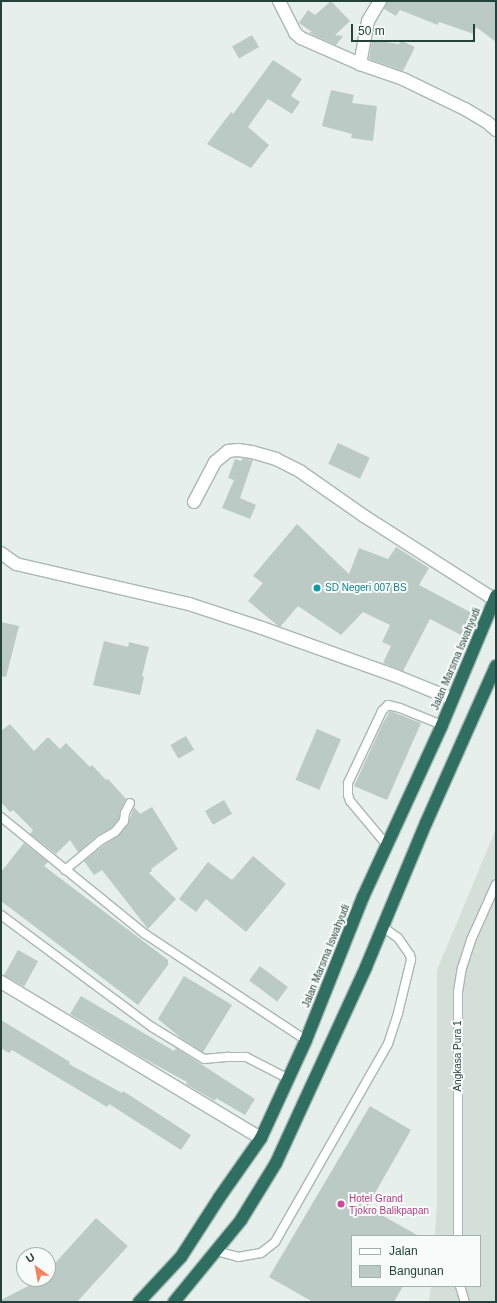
<!DOCTYPE html>
<style>
body{margin:0}
#map{position:relative;width:497px;height:1303px;overflow:hidden;background:#e6efeb;font-family:Arial,sans-serif}
div>[style]{position:absolute}
[style*='--x']{left:calc(var(--x)*1px);top:calc(var(--y)*1px);width:calc(var(--w)*1px);rotate:calc(var(--a)*1deg)}
.built>*{inset:0;background:#d4dfda}
.building>*{inset:0;background:#bbcac4;transform-origin:0 0}
.roads{filter:drop-shadow(1px 0 #a8b8b2) drop-shadow(-1px 0 #a8b8b2) drop-shadow(0 1px #a8b8b2) drop-shadow(0 -1px #a8b8b2)}
.lane>*{height:8px;margin:-4px;padding:0 4px;transform-origin:4px;border-radius:4px;background:#fff}
.street>*{height:12px;margin:-6px;padding:0 6px;transform-origin:6px;border-radius:6px;background:#fff}
.highway>*{height:12px;margin:-6px;padding:0 6px;transform-origin:6px;border-radius:6px;background:#2f6f62}
.dots>*{width:11px;height:11px;translate:-50% -50%;box-sizing:border-box;border:2px solid #f7fbf9;border-radius:50%}
span{translate:-50% -50%;white-space:nowrap;text-align:center;line-height:1.15;-webkit-text-stroke:4px #f7fbf9;paint-order:stroke}
.culture-label{font-size:10px;color:#0d838f}
.left{translate:0 -50%;text-align:left}
.street-label{font-size:10px;color:#24423a}
.hotel-label{font-size:10px;color:#b23c85}
.frame{position:absolute;inset:0;border:2px solid #24423a;pointer-events:none}
.legend{position:absolute;left:351px;top:1235px;width:130px;height:52px;box-sizing:border-box;background:#f7fbf9;border:1px solid #a3b1ad;margin:0;padding:5px 7px;list-style:none;font-size:12px;color:#24423a}
.legend li{display:flex;align-items:center;gap:8px;height:20px}
.legend b{width:20px;border:1px solid #a3b1ad}
.north{position:absolute;left:16px;top:1247px;width:40px;height:40px;box-sizing:border-box;background:#f7fbf9;border:1px solid #a3b1ad;border-radius:50%;rotate:328deg;font-size:11px;font-weight:700;line-height:16px;text-align:center;color:#24423a}
.north::after{content:'';display:block;margin:auto;width:14px;height:18px;background:#f4845f;clip-path:polygon(50% 0,100% 100%,50% 72%,0 100%)}
.scale{position:absolute;left:351px;top:24px;width:124px;height:18px;box-sizing:border-box;border:2px solid #24423a;border-top:0;padding-left:5px;font-size:12px;line-height:14px;white-space:nowrap;color:#24423a;-webkit-text-stroke:3px #f7fbf9;paint-order:stroke}
</style>
<div id="map">
<div class="built">
<i style="clip-path:polygon(496px 829px,496px 1302px,429px 1302px,431px 1286px,480px 1286px,480px 1236px,435px 1236px,437px 1203px,437px 970px)"></i>
</div>
<div class="building">
<i style="clip-path:polygon(331px 1px,350px 21px,335px 35px,343px 36px,336px 45px,313px 35px,309px 32px,312px 32px,299px 23px,308px 10px,315px 15px)"></i>
<i style="clip-path:polygon(387px 1px,496px 1px,496px 42px,476px 27px,474px 34px,439px 22px,438px 25px,400px 10px,396px 16px,384px 9px)"></i>
<i style="left:252px;top:35px;width:14px;height:23px;rotate:60deg"></i>
<i style="clip-path:polygon(372px 40px,399px 44px,400px 40px,415px 47px,403px 71px,369px 59px)"></i>
<i style="clip-path:polygon(273px 60px,302px 79px,291px 96px,300px 102px,292px 114px,268px 99px,248px 127px,269px 145px,251px 168px,207px 144px,231px 112px,233px 114px)"></i>
<i style="clip-path:polygon(331px 90px,354px 95px,352px 103px,377px 106px,373px 141px,351px 138px,352px 134px,322px 126px)"></i>
<i style="left:338px;top:443px;width:35px;height:23px;rotate:25deg"></i>
<i style="clip-path:polygon(243px 458px,253px 460px,240px 498px,256px 505px,250px 519px,222px 508px,234px 480px,228px 478px,235px 459px,241px 461px)"></i>
<i style="clip-path:polygon(297px 524px,349px 574px,359px 548px,388px 559px,396px 547px,429px 568px,419px 585px,472px 613px,461px 635px,430px 619px,403px 671px,383px 663px,391px 646px,382px 642px,390px 625px,363px 612px,341px 635px,298px 606px,280px 627px,277px 625px,248px 601px,263px 583px,253px 576px)"></i>
<i style="clip-path:polygon(1px 622px,19px 626px,6px 677px,1px 676px)"></i>
<i style="clip-path:polygon(104px 641px,128px 647px,129px 642px,149px 647px,142px 676px,144px 677px,140px 695px,93px 685px)"></i>
<i style="clip-path:polygon(390px 711px,421px 723px,387px 800px,354px 786px,382px 725px)"></i>
<i style="clip-path:polygon(10px 724px,34px 751px,48px 737px,60px 749px,66px 743px,90px 767px,92px 765px,106px 780px,108px 779px,126px 799px,120px 811px,119px 819px,111px 828px,97px 836px,78px 852px,70px 840px,56px 854px,30px 834px,33px 830px,13px 810px,10px 812px,1px 802px,1px 731px)"></i>
<i style="left:317px;top:729px;width:26px;height:55px;rotate:23deg"></i>
<i style="left:186px;top:736px;width:16px;height:18px;rotate:60deg"></i>
<i style="left:224px;top:800px;width:16px;height:22px;rotate:60deg"></i>
<i style="clip-path:polygon(134px 807px,140px 814px,152px 807px,178px 849px,151px 869px,152px 871px,149px 873px,176px 899px,148px 929px,102px 870px,94px 875px,84px 861px,104px 845px,119px 835px,128px 824px)"></i>
<i style="clip-path:polygon(24px 843px,48px 862px,44px 866px,168px 960px,168px 965px,138px 1005px,1px 901px,1px 872px)"></i>
<i style="clip-path:polygon(253px 856px,286px 884px,246px 932px,206px 899px,196px 912px,179px 899px,208px 862px,232px 880px)"></i>
<i style="left:18px;top:950px;width:23px;height:29px;rotate:29deg"></i>
<i style="left:260px;top:966px;width:35px;height:18px;rotate:37deg"></i>
<i style="clip-path:polygon(184px 976px,232px 1005px,203px 1052px,182px 1039px,158px 1019px)"></i>
<i style="clip-path:polygon(81px 996px,174px 1051px,176px 1048px,255px 1099px,245px 1115px,216px 1098px,215px 1101px,186px 1084px,187px 1082px,141px 1057px,70px 1014px)"></i>
<i style="clip-path:polygon(1px 1020px,70px 1062px,69px 1064px,122px 1093px,123px 1091px,191px 1135px,181px 1150px,109px 1104px,107px 1107px,12px 1050px,9px 1053px,1px 1048px)"></i>
<i style="clip-path:polygon(370px 1106px,411px 1130px,367px 1207px,419px 1236px,352px 1236px,352px 1286px,403px 1286px,394px 1302px,313px 1302px,269px 1277px)"></i>
<i style="clip-path:polygon(96px 1218px,128px 1246px,77px 1302px,1px 1302px,1px 1300px,42px 1279px,48px 1279px,48px 1271px)"></i>
</div>
<div class="roads">
<div class="lane">
<i style="--x:1;--y:817;--w:186;--a:39.1"></i>
<i style="--x:145;--y:934;--w:193;--a:33.4"></i>
<i style="--x:386;--y:844;--w:56;--a:-129.9"></i>
<i style="--x:350;--y:801;--w:6;--a:-108"></i>
<i style="--x:348;--y:795;--w:12;--a:-90"></i>
<i style="--x:348;--y:783;--w:80;--a:-64.7"></i>
<i style="--x:382;--y:711;--w:8;--a:-45"></i>
<i style="--x:388;--y:705;--w:12;--a:14"></i>
<i style="--x:400;--y:708;--w:45;--a:22"></i>
<i style="--x:65;--y:870;--w:47;--a:-39.8"></i>
<i style="--x:101;--y:840;--w:16;--a:-30"></i>
<i style="--x:115;--y:832;--w:14;--a:-51"></i>
<i style="--x:124;--y:821;--w:8;--a:-83"></i>
<i style="--x:125;--y:813;--w:11;--a:-63"></i>
<i style="--x:1;--y:915;--w:188;--a:36.6"></i>
<i style="--x:152;--y:1027;--w:61;--a:31.6"></i>
<i style="--x:204;--y:1059;--w:25;--a:-5"></i>
<i style="--x:229;--y:1057;--w:17;--a:0"></i>
<i style="--x:246;--y:1057;--w:46;--a:27.1"></i>
<i style="--x:458;--y:1236;--w:244;--a:-90"></i>
<i style="--x:458;--y:992;--w:24;--a:-81"></i>
<i style="--x:462;--y:968;--w:29;--a:-72"></i>
<i style="--x:471;--y:940;--w:61;--a:-65.9"></i>
<i style="--x:216;--y:1251;--w:23;--a:15"></i>
<i style="--x:238;--y:1257;--w:23;--a:-10"></i>
<i style="--x:261;--y:1253;--w:18;--a:-38"></i>
<i style="--x:275;--y:1242;--w:228;--a:-60.3"></i>
<i style="--x:388;--y:1044;--w:33;--a:-72"></i>
<i style="--x:398;--y:1013;--w:55;--a:-76.2"></i>
<i style="--x:411;--y:960;--w:5;--a:-101"></i>
<i style="--x:410;--y:955;--w:21;--a:-125"></i>
<i style="--x:398;--y:938;--w:19;--a:-144"></i>
<i style="--x:460;--y:1286;--w:17;--a:73"></i>
</div>
<div class="street">
<i style="--x:279;--y:1;--w:36;--a:63"></i>
<i style="--x:295;--y:33;--w:8;--a:40"></i>
<i style="--x:301;--y:38;--w:64;--a:23.8"></i>
<i style="--x:380;--y:1;--w:23;--a:121"></i>
<i style="--x:368;--y:21;--w:44;--a:100.5"></i>
<i style="--x:360;--y:64;--w:46;--a:19.2"></i>
<i style="--x:403;--y:79;--w:69;--a:25.8"></i>
<i style="--x:465;--y:109;--w:26;--a:31"></i>
<i style="--x:487;--y:122;--w:12;--a:42"></i>
<i style="--x:194;--y:502;--w:45;--a:-62.3"></i>
<i style="--x:215;--y:462;--w:17;--a:-40"></i>
<i style="--x:228;--y:451;--w:10;--a:-6"></i>
<i style="--x:238;--y:450;--w:14;--a:8"></i>
<i style="--x:252;--y:452;--w:25;--a:16"></i>
<i style="--x:276;--y:459;--w:28;--a:27"></i>
<i style="--x:301;--y:472;--w:77;--a:34.9"></i>
<i style="--x:364;--y:516;--w:154;--a:32.6"></i>
<i style="--x:1;--y:553;--w:19;--a:36"></i>
<i style="--x:16;--y:564;--w:178;--a:13"></i>
<i style="--x:189;--y:604;--w:77;--a:18.2"></i>
<i style="--x:262;--y:628;--w:142;--a:19.7"></i>
<i style="--x:396;--y:676;--w:61;--a:22.3"></i>
<i style="--x:1;--y:982;--w:303;--a:31"></i>
</div>
<div class="highway">
<i style="--x:139;--y:1302;--w:62;--a:-47"></i>
<i style="--x:181;--y:1257;--w:70;--a:-57.2"></i>
<i style="--x:219;--y:1198;--w:73;--a:-55"></i>
<i style="--x:261;--y:1138;--w:108;--a:-65.3"></i>
<i style="--x:306;--y:1040;--w:154;--a:-68.3"></i>
<i style="--x:363;--y:897;--w:189;--a:-65.3"></i>
<i style="--x:442;--y:725;--w:140;--a:-67.3"></i>
<i style="--x:174;--y:1302;--w:106;--a:-50.7"></i>
<i style="--x:241;--y:1220;--w:67;--a:-58.4"></i>
<i style="--x:276;--y:1163;--w:216;--a:-65.3"></i>
<i style="--x:366;--y:967;--w:156;--a:-67.4"></i>
<i style="--x:426;--y:823;--w:172;--a:-66"></i>
</div>
</div>
<div class="dots">
<i style="left:317px;top:588px;background:#0f9aa8"></i>
<i style="left:341px;top:1204px;background:#d1479c"></i>
</div>
<div class="culture-label">
<span class="left" style="left:325px;top:588px">SD Negeri 007 BS</span>
</div>
<div class="street-label">
<span style="left:456px;top:659px;rotate:-67deg">Jalan Marsma Iswahyudi</span>
<span style="left:326px;top:956px;rotate:-68deg">Jalan Marsma Iswahyudi</span>
<span style="left:458px;top:1056px;rotate:-90deg">Angkasa Pura 1</span>
</div>
<div class="hotel-label">
<span class="left" style="left:349px;top:1204px">Hotel Grand<br>Tjokro Balikpapan</span>
</div>
<div class="frame"></div>
<ul class="legend">
<li><b style="height:5px;background:#fff"></b>Jalan</li>
<li><b style="height:11px;background:#bbcac4"></b>Bangunan</li>
</ul>
<div class="north">U</div>
<div class="scale">50 m</div>
</div>
